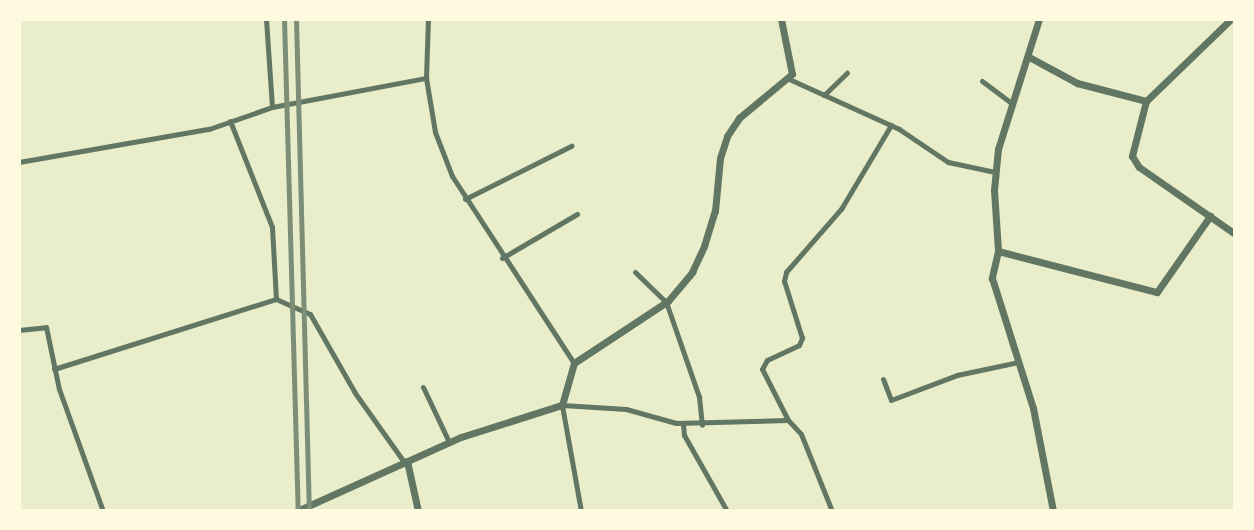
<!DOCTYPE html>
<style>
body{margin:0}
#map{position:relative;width:1254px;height:530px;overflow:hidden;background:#e9edc9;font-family:"Golos Text",sans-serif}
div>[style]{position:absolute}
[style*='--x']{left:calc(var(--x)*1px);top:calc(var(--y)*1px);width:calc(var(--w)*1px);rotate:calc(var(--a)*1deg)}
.service>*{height:5px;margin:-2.5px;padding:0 2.5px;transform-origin:2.5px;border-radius:2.5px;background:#617663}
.minor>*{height:7px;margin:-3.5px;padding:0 3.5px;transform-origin:3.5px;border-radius:3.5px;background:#617663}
.rail>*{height:5px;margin:-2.5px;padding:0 2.5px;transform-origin:2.5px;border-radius:2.5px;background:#7c8e77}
span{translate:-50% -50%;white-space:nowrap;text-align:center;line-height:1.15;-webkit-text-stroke:6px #fefae0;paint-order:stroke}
.frame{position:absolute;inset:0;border:21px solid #fefae0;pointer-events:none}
</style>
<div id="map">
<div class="service">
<i style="--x:266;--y:19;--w:88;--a:86.1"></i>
<i style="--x:426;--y:78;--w:59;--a:-88.1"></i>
<i style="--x:789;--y:79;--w:121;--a:24.4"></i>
<i style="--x:899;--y:129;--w:59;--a:34"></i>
<i style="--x:948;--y:162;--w:48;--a:12"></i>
<i style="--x:982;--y:81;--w:38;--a:37"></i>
<i style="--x:824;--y:95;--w:32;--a:-44"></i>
<i style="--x:19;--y:162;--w:193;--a:-9.9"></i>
<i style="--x:209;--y:129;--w:67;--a:-19.2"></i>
<i style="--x:272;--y:107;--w:157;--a:-10.7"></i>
<i style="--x:426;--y:78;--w:55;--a:80.5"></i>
<i style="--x:435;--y:132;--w:47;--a:68.9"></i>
<i style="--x:452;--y:176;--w:223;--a:56.9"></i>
<i style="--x:465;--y:199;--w:119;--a:-26.6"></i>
<i style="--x:502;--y:258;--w:87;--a:-30.4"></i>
<i style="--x:635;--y:272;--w:43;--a:44.1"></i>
<i style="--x:666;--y:302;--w:101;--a:70.8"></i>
<i style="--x:699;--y:397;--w:28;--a:84"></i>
<i style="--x:276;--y:299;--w:37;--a:24"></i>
<i style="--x:310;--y:314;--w:91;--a:60.3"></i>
<i style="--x:355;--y:393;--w:85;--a:54.6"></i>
<i style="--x:19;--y:330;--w:27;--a:-6"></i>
<i style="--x:46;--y:327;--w:63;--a:78.2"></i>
<i style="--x:59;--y:389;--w:130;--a:70.2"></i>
<i style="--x:54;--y:369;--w:233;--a:-17.5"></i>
<i style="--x:276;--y:299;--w:72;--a:-93.2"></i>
<i style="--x:272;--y:227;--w:114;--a:-111.6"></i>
<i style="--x:883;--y:379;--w:22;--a:69"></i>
<i style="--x:891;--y:400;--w:71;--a:-20.7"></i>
<i style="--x:957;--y:375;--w:62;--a:-12"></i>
<i style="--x:423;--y:387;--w:61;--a:64.7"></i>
<i style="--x:788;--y:420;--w:57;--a:-117"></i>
<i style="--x:762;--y:369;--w:10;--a:-61"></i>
<i style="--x:767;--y:360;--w:35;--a:-25"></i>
<i style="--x:799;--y:345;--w:8;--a:-67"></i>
<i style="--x:802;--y:338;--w:60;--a:-107.5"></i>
<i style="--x:784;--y:281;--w:9;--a:-77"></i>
<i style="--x:786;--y:272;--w:84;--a:-48.9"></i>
<i style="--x:841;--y:209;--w:98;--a:-59.2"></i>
<i style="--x:683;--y:424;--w:11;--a:85"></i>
<i style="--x:684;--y:435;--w:87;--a:60.5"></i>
<i style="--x:581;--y:511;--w:108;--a:-100.2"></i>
<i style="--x:562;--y:405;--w:64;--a:3.6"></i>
<i style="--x:626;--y:409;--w:52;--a:15.6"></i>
<i style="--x:676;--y:423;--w:112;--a:-1.5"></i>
<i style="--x:788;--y:420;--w:19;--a:47"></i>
<i style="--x:801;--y:434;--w:83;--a:68.1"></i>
</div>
<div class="minor">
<i style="--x:1039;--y:19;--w:136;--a:107.5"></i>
<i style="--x:998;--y:149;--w:41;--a:95.6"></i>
<i style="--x:994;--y:190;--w:61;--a:86.2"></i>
<i style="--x:998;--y:251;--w:28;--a:103"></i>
<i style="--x:992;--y:278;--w:136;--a:72.5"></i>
<i style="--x:1033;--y:408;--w:105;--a:79"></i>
<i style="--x:1231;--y:19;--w:118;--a:136"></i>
<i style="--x:1146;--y:101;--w:57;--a:104.3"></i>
<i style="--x:1132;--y:156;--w:13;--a:58"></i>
<i style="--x:1139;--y:167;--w:117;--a:34.9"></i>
<i style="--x:1029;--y:57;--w:55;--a:28.4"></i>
<i style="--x:1077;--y:83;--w:71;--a:14.6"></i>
<i style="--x:998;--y:251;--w:164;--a:14.5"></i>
<i style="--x:1157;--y:292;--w:93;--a:-55.1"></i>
<i style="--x:407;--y:461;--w:51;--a:77.6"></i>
<i style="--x:297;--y:511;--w:180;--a:-24.3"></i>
<i style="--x:461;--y:437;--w:106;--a:-17.6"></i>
<i style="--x:562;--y:405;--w:44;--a:-74.1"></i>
<i style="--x:574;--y:363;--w:113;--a:-33.4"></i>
<i style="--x:668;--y:301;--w:38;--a:-50"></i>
<i style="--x:692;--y:272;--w:29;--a:-65"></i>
<i style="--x:704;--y:246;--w:37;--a:-73"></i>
<i style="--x:715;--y:211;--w:53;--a:-84.6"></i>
<i style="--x:720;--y:158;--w:23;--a:-72"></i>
<i style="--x:727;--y:136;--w:22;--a:-56"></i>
<i style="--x:739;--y:118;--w:69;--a:-39.7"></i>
<i style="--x:792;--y:74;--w:56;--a:-101.3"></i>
</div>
<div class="rail">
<i style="--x:284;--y:19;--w:492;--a:88.4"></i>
<i style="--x:296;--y:19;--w:492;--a:88.5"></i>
</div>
<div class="frame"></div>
</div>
